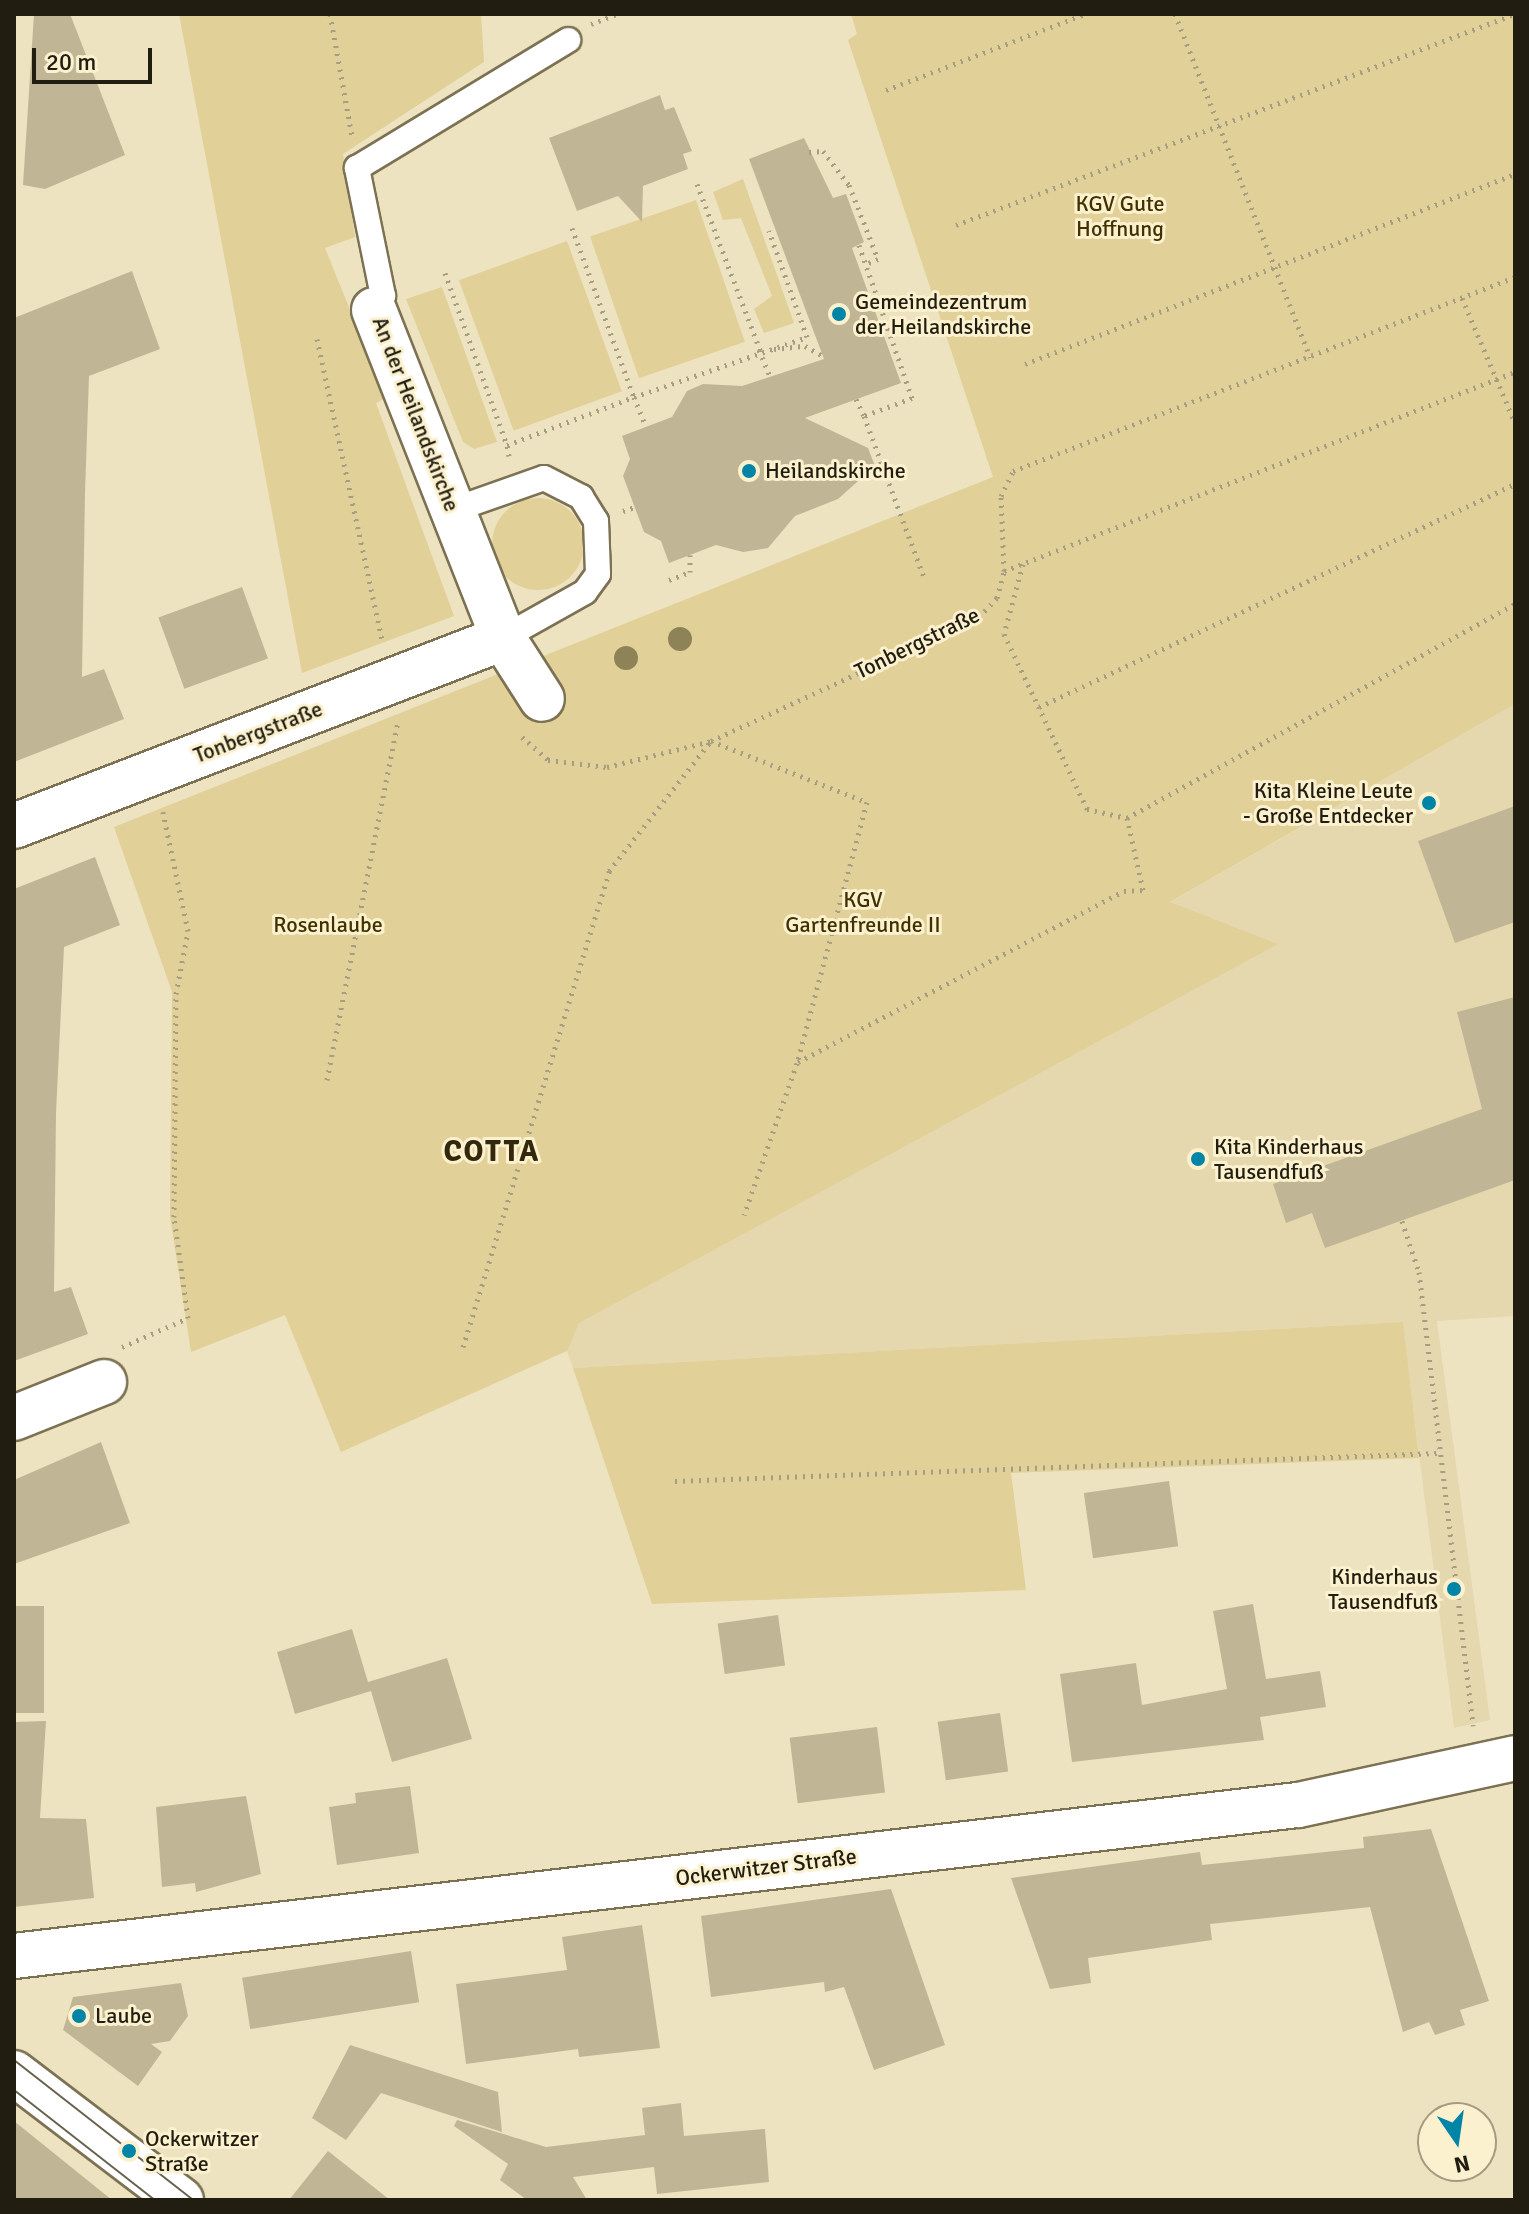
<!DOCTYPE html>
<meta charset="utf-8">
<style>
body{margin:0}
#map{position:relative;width:1529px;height:2214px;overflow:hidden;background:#eee3c1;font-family:Signika,sans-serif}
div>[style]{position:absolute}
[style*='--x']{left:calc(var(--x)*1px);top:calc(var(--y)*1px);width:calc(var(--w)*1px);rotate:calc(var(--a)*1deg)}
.built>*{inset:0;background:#e5d8af}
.green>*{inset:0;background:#e2d099;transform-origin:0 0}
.round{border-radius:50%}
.building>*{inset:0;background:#c0b695;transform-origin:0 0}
.path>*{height:5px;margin-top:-2.5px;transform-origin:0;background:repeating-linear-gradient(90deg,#a69e83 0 2px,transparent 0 8px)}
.roads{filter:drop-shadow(2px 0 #7c7253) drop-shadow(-2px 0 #7c7253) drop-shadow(0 2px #7c7253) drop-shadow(0 -2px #7c7253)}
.lane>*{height:24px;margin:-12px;padding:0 12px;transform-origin:12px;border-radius:12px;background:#fff}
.street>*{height:44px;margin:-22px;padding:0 22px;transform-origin:22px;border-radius:22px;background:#fff}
.secondary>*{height:44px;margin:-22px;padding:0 22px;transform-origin:22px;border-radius:22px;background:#fff}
.tram>*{height:2px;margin:-1px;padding:0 1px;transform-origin:1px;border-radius:1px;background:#67614d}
.trees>*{width:24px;height:24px;margin:-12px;border-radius:50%;background:#8e8257}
.dots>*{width:22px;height:22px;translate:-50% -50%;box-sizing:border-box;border:4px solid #fcf1ce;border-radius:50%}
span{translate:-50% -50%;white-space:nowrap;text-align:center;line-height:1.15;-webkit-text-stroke:6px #fcf1ce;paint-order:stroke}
.park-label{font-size:22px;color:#403200}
.poi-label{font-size:22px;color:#211d10}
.left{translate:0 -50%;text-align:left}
.right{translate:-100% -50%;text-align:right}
.street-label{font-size:22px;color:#211d10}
.district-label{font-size:30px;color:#32290c;font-weight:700;letter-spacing:2px}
.frame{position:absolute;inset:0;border:16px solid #211d10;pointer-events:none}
.north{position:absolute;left:1417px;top:2102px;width:80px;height:80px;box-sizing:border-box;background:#fcf1ce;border:2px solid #a49c82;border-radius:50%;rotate:167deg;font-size:22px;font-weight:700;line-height:32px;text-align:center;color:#211d10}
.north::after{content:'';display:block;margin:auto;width:28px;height:36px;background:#0085a7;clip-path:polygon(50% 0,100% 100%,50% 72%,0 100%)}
.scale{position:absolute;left:32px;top:48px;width:120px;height:36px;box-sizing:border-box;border:4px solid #211d10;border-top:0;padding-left:10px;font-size:24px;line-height:28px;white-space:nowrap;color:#211d10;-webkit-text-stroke:6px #fcf1ce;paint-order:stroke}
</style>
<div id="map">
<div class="built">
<i style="clip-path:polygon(1515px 704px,1515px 1316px,1437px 1321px,1490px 1720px,1454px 1728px,1402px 1322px,573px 1368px,567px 1351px,578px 1323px,1276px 944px,1169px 903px)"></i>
</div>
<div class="green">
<i style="clip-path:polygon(179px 14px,481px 14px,484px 62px,343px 154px,355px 237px,325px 248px,386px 398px,376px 403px,454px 616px,302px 673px)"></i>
<i style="clip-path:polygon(851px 14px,1515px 14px,1515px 704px,1170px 902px,1278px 944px,579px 1323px,567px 1351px,341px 1452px,285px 1315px,191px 1352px,170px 1216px,172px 992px,114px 827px,993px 477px,848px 40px,857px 34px)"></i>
<i style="clip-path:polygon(743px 179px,794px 323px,764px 333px,754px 309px,772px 296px,741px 218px,723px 220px,713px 192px)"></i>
<i style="left:696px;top:200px;width:150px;height:112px;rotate:71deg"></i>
<i style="left:567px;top:241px;width:160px;height:115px;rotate:70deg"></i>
<i style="clip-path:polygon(442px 287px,497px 442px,474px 449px,463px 442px,406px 299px)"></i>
<i class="round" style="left:492px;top:498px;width:92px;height:92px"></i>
<i style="clip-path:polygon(1403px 1322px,1419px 1458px,1011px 1473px,1026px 1590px,652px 1604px,573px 1368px)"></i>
</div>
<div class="building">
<i style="clip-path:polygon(34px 14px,70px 14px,125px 155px,45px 189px,23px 185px)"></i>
<i style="clip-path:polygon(660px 95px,665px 110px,674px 107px,692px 151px,683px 154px,688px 169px,643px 186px,642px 222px,618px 196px,577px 211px,549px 138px)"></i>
<i style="clip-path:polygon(804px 138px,833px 198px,846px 194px,864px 242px,852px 248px,901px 383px,805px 418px,868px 448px,875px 466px,838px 499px,795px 516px,768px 548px,743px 552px,716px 545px,669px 563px,661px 541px,644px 532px,623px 476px,630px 459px,622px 436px,672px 417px,687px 391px,703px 384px,742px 386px,824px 359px,749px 159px)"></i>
<i style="clip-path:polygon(132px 271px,160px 349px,89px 376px,85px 493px,82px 677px,104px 669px,124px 719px,14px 762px,14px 318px)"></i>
<i style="left:242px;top:587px;width:76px;height:89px;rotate:70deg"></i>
<i style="clip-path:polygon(1515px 806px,1515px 922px,1455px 943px,1418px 841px)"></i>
<i style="clip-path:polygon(95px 857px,120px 925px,64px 947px,56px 1113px,54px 1292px,71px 1287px,88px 1334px,14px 1361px,14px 889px)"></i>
<i style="clip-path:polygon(1515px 997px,1515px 1180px,1325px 1248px,1312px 1213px,1286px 1223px,1273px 1184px,1482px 1109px,1457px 1012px)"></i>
<i style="clip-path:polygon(101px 1442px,130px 1523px,14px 1564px,14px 1480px)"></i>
<i style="left:1169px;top:1481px;width:66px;height:86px;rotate:82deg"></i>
<i style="clip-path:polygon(1253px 1604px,1266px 1679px,1320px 1671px,1326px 1707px,1260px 1717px,1264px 1740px,1072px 1762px,1060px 1674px,1136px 1663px,1142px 1705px,1227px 1689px,1213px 1611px)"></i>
<i style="left:14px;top:1606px;width:30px;height:107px"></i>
<i style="left:778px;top:1615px;width:51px;height:61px;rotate:82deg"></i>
<i style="clip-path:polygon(352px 1629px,368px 1682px,447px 1658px,472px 1739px,392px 1762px,371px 1691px,295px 1714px,277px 1652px)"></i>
<i style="left:1000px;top:1713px;width:59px;height:63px;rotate:82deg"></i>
<i style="clip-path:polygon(46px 1721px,40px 1818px,86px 1819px,94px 1898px,14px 1907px,14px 1722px)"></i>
<i style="left:877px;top:1727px;width:66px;height:88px;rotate:83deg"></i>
<i style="clip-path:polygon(410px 1786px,419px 1853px,337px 1865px,329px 1807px,356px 1803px,355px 1793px)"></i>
<i style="clip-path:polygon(246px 1796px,261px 1874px,196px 1892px,195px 1883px,162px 1887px,156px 1807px)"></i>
<i style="clip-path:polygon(1431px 1829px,1489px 2001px,1460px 2010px,1465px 2025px,1435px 2035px,1429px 2022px,1403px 2032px,1370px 1907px,1210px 1924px,1212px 1940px,1088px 1958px,1091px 1983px,1050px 1989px,1011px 1878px,1200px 1852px,1202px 1865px,1364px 1848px,1363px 1837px)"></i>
<i style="clip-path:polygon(891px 1889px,945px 2045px,874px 2070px,844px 1987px,825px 1992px,824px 1982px,711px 1997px,701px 1916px)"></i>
<i style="clip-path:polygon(642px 1925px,660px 2048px,579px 2057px,578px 2049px,466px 2064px,456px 1984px,567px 1970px,562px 1937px)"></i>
<i style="left:411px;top:1951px;width:52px;height:171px;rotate:81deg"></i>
<i style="clip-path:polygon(181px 1983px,188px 2016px,170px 2041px,151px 2044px,162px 2052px,138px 2086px,63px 2030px,73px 1997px)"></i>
<i style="clip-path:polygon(350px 2045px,498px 2092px,502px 2132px,381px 2093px,346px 2140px,312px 2118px)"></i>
<i style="clip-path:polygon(681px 2103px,684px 2136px,765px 2129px,769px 2182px,657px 2194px,654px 2167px,573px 2177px,587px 2200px,527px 2200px,500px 2180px,508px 2164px,454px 2126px,457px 2120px,546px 2147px,645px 2135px,642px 2108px)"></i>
<i style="clip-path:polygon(14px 2121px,112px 2200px,14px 2200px)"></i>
<i style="clip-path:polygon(328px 2151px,390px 2200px,289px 2200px)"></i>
</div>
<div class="path">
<i style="--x:330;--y:14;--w:124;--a:79.8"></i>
<i style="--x:1175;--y:14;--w:369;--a:68.5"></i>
<i style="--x:591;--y:24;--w:28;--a:-21"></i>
<i style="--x:886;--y:90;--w:213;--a:-20.9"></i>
<i style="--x:809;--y:152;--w:14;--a:-4"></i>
<i style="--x:823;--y:151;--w:43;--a:52.6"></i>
<i style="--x:849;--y:185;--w:79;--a:68.6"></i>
<i style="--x:878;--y:259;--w:13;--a:157"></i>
<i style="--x:697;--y:184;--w:178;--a:69.2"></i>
<i style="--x:956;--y:225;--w:597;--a:-20.68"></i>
<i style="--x:572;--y:228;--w:180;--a:69.9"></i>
<i style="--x:634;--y:397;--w:183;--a:-19.1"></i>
<i style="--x:807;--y:337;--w:113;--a:-109.7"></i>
<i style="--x:859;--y:245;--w:162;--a:70.9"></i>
<i style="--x:912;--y:398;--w:51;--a:159.4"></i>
<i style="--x:864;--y:416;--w:175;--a:69.6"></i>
<i style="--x:445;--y:273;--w:183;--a:70.2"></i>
<i style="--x:1462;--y:298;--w:136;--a:67"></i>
<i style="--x:317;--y:339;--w:308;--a:77.8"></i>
<i style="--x:774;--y:349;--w:31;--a:-6"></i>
<i style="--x:805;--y:346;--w:21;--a:29"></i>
<i style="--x:759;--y:350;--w:30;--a:67"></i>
<i style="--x:1025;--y:364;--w:526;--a:-21.19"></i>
<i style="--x:856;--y:399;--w:19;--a:65"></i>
<i style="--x:509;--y:456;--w:11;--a:-100"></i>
<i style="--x:507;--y:445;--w:136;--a:-20.7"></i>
<i style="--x:634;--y:397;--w:32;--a:68"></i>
<i style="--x:623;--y:511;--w:13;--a:-18"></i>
<i style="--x:1023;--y:564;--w:73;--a:105.2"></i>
<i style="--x:1004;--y:634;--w:194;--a:64.6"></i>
<i style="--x:1087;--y:809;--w:41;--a:12.7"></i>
<i style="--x:1127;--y:818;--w:443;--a:-28.9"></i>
<i style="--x:1004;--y:571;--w:548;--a:-21.28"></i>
<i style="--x:669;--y:580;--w:22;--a:-21"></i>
<i style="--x:690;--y:572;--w:17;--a:-90"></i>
<i style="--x:1039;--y:707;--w:526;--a:-25.1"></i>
<i style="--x:522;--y:737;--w:35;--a:41"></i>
<i style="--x:548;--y:760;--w:59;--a:6.8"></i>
<i style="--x:607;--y:767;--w:107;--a:-14"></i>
<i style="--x:711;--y:741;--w:295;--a:-24.8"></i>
<i style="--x:979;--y:617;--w:26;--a:-47"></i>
<i style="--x:997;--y:598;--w:28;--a:-75"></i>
<i style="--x:1004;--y:571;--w:75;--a:-92.3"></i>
<i style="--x:1001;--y:496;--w:28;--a:-64"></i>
<i style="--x:1013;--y:471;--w:538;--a:-21.13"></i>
<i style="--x:798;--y:1062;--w:368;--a:-27.7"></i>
<i style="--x:1124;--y:891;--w:19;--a:-3"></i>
<i style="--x:1143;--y:890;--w:74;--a:-102.5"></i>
<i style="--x:327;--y:1080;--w:364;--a:-78.8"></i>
<i style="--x:1402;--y:1221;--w:54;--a:71.6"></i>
<i style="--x:1419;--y:1272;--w:457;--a:83.2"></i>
<i style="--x:122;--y:1347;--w:72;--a:-23.7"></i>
<i style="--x:188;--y:1318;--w:102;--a:-97.9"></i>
<i style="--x:174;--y:1217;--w:223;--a:-89.5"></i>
<i style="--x:176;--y:994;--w:64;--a:-79.2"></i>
<i style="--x:188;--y:931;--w:122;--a:-101.9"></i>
<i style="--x:463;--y:1347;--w:498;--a:-72.9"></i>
<i style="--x:609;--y:871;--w:165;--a:-51.9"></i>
<i style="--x:711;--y:741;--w:168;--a:21.4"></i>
<i style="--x:867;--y:802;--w:270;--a:105"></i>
<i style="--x:797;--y:1063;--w:161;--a:109.2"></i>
<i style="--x:675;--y:1481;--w:763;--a:-2.1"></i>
</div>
<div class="roads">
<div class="lane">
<i style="--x:374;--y:310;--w:17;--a:-57"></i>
<i style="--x:383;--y:296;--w:131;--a:-101.5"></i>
<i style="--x:357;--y:168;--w:247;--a:-31.2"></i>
<i style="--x:453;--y:510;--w:96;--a:-19.4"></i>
<i style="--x:544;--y:478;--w:42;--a:27.2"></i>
<i style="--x:581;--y:497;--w:28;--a:58"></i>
<i style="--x:596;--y:521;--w:53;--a:87.8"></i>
<i style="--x:598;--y:574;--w:22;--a:126"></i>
<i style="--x:585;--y:592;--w:94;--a:150.7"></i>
</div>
<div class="street">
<i style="--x:374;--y:310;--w:352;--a:68.5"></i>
<i style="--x:503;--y:638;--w:72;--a:57.4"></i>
<i style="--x:14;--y:826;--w:524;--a:-21.03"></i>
<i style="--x:14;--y:1418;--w:97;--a:-21.8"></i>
<i style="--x:14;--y:1956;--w:1293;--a:-6.71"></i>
<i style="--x:1298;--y:1805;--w:222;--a:-12.2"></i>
</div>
<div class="secondary">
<i style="--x:14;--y:2073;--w:210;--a:37.3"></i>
</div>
</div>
<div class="tram">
<i style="--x:14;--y:2060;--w:227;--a:38"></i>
<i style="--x:14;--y:2090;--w:179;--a:38"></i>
</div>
<div class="trees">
<i style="left:680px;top:639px"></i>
<i style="left:626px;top:658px"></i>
</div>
<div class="dots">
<i style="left:839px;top:314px;background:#0085a7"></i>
<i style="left:749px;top:471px;background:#0085a7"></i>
<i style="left:1429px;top:803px;background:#0085a7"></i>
<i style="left:1198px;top:1159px;background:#0085a7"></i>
<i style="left:1454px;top:1589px;background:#0085a7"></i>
<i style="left:79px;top:2016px;background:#0085a7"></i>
<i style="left:129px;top:2151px;background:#0085a7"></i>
</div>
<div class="park-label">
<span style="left:1120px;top:216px">KGV Gute<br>Hoffnung</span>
<span style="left:863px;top:912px">KGV<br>Gartenfreunde II</span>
<span style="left:328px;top:925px">Rosenlaube</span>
</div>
<div class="poi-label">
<span class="left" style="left:855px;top:314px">Gemeindezentrum<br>der Heilandskirche</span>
<span class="left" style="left:765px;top:471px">Heilandskirche</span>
<span class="right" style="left:1413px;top:803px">Kita Kleine Leute<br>- Große Entdecker</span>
<span class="left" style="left:1214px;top:1159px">Kita Kinderhaus<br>Tausendfuß</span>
<span class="right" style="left:1438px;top:1589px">Kinderhaus<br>Tausendfuß</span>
<span class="left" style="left:95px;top:2016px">Laube</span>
<span class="left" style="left:145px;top:2151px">Ockerwitzer<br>Straße</span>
</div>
<div class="street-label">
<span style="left:416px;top:414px;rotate:69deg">An der Heilandskirche</span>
<span style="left:917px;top:643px;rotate:-26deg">Tonbergstraße</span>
<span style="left:258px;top:732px;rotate:-21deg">Tonbergstraße</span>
<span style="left:766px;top:1867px;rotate:-7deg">Ockerwitzer Straße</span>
</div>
<div class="district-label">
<span style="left:492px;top:1152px">COTTA</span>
</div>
<div class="frame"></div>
<div class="north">N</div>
<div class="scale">20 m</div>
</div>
